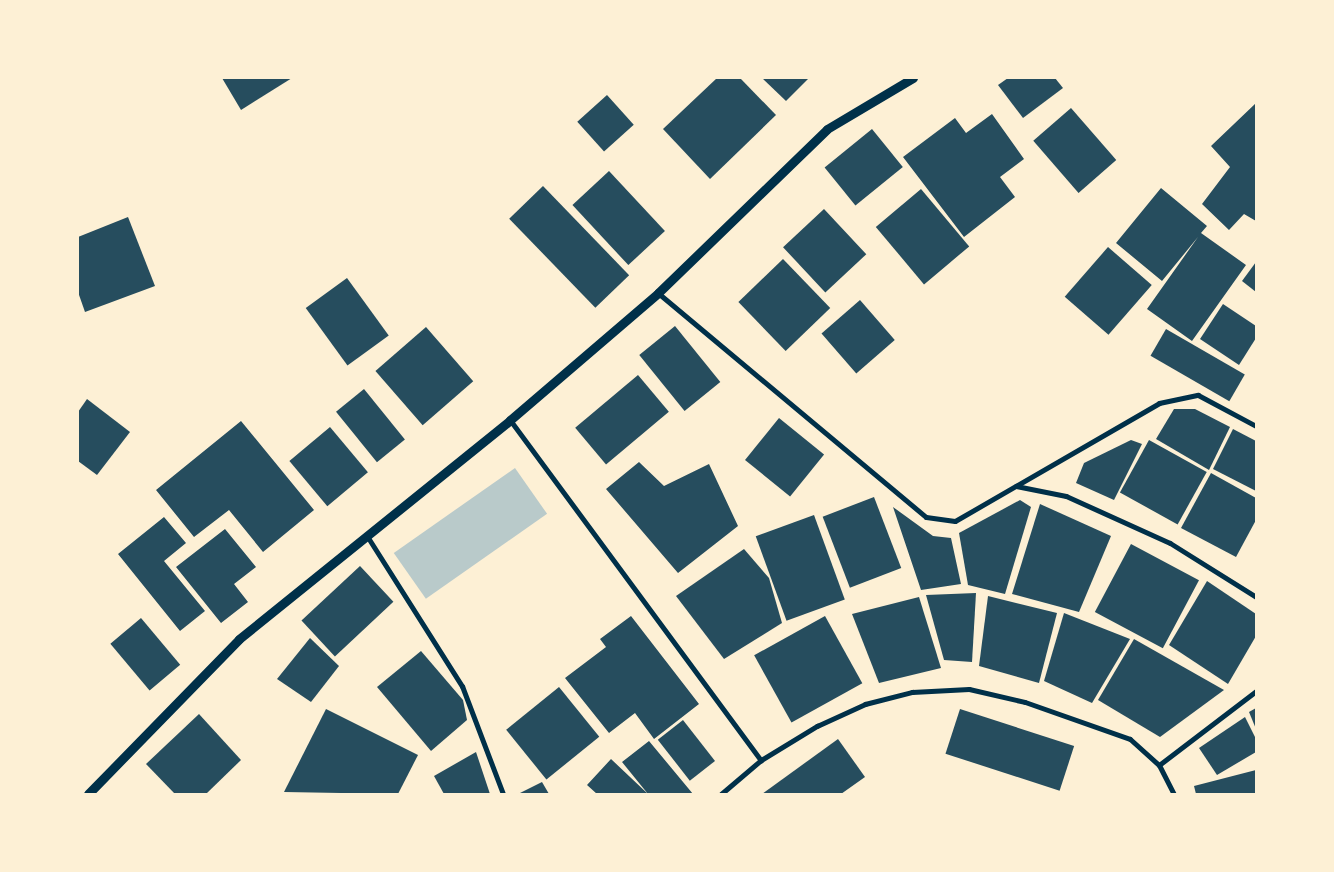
<!DOCTYPE html>
<style>
body{margin:0}
#map{position:relative;width:1334px;height:872px;overflow:hidden;background:#fdf0d5;font-family:"Nunito Sans",sans-serif}
div>[style]{position:absolute}
[style*='--x']{left:calc(var(--x)*1px);top:calc(var(--y)*1px);width:calc(var(--w)*1px);rotate:calc(var(--a)*1deg)}
.green>*{inset:0;background:#b9caca;transform-origin:0 0}
.building>*{inset:0;background:#264d5e;transform-origin:0 0}
.minor>*{height:5px;margin:-2.5px;padding:0 2.5px;transform-origin:2.5px;border-radius:2.5px;background:#003049}
.tertiary>*{height:9px;margin:-4.5px;padding:0 4.5px;transform-origin:4.5px;border-radius:4.5px;background:#003049}
span{translate:-50% -50%;white-space:nowrap;text-align:center;line-height:1.15;-webkit-text-stroke:4.5px #fdf0d5;paint-order:stroke}
.frame{position:absolute;inset:0;border:79px solid #fdf0d5;pointer-events:none}
</style>
<div id="map">
<div class="green">
<i style="left:515px;top:468px;width:56px;height:148px;rotate:55deg"></i>
</div>
<div class="building">
<i style="clip-path:polygon(222px 78px,292px 78px,241px 110px)"></i>
<i style="clip-path:polygon(717px 78px,740px 78px,776px 115px,710px 179px,663px 129px)"></i>
<i style="clip-path:polygon(762px 78px,809px 78px,786px 101px)"></i>
<i style="clip-path:polygon(1008px 78px,1055px 78px,1063px 88px,1023px 118px,998px 85px)"></i>
<i style="left:607px;top:95px;width:40px;height:40px;rotate:48deg"></i>
<i style="clip-path:polygon(1256px 103px,1256px 221px,1244px 214px,1229px 230px,1202px 204px,1230px 167px,1211px 146px)"></i>
<i style="left:1071px;top:108px;width:69px;height:50px;rotate:49deg"></i>
<i style="clip-path:polygon(992px 114px,1024px 159px,1000px 177px,1015px 197px,964px 237px,903px 157px,955px 118px,966px 133px)"></i>
<i style="left:872px;top:129px;width:49px;height:61px;rotate:51deg"></i>
<i style="left:609px;top:171px;width:82px;height:50px;rotate:47deg"></i>
<i style="left:543px;top:186px;width:124px;height:47px;rotate:46deg"></i>
<i style="clip-path:polygon(1161px 188px,1207px 226px,1201px 233px,1246px 265px,1192px 341px,1147px 309px,1198px 237px,1162px 281px,1116px 243px)"></i>
<i style="left:921px;top:189px;width:75px;height:59px;rotate:50deg"></i>
<i style="left:824px;top:209px;width:62px;height:56px;rotate:47deg"></i>
<i style="clip-path:polygon(128px 217px,155px 286px,85px 312px,78px 292px,78px 237px)"></i>
<i style="left:1108px;top:247px;width:58px;height:66px;rotate:41deg"></i>
<i style="left:783px;top:259px;width:68px;height:62px;rotate:46deg"></i>
<i style="clip-path:polygon(1256px 262px,1256px 292px,1242px 281px)"></i>
<i style="left:347px;top:278px;width:71px;height:51px;rotate:54deg"></i>
<i style="left:860px;top:300px;width:53px;height:51px;rotate:49deg"></i>
<i style="clip-path:polygon(1223px 304px,1256px 326px,1256px 338px,1239px 365px,1200px 339px)"></i>
<i style="left:675px;top:326px;width:72px;height:46px;rotate:51deg"></i>
<i style="left:426px;top:327px;width:72px;height:67px;rotate:49deg"></i>
<i style="left:1166px;top:329px;width:91px;height:31px;rotate:30deg"></i>
<i style="left:638px;top:375px;width:48px;height:82px;rotate:50deg"></i>
<i style="left:364px;top:389px;width:65px;height:36px;rotate:51deg"></i>
<i style="clip-path:polygon(87px 399px,130px 432px,97px 475px,78px 461px,78px 412px)"></i>
<i style="clip-path:polygon(1174px 409px,1195px 409px,1230px 427px,1209px 470px,1156px 439px)"></i>
<i style="left:779px;top:418px;width:58px;height:54px;rotate:39deg"></i>
<i style="clip-path:polygon(241px 421px,314px 510px,263px 552px,229px 510px,194px 537px,156px 490px)"></i>
<i style="left:330px;top:427px;width:59px;height:53px;rotate:50deg"></i>
<i style="clip-path:polygon(1233px 429px,1256px 441px,1256px 491px,1213px 469px)"></i>
<i style="clip-path:polygon(1131px 440px,1142px 444px,1114px 500px,1076px 483px,1084px 463px)"></i>
<i style="left:1149px;top:440px;width:66px;height:60px;rotate:29deg"></i>
<i style="clip-path:polygon(639px 462px,664px 486px,709px 464px,738px 526px,678px 573px,606px 489px)"></i>
<i style="clip-path:polygon(1211px 473px,1256px 498px,1256px 520px,1236px 557px,1181px 528px)"></i>
<i style="left:874px;top:497px;width:76px;height:55px;rotate:69deg"></i>
<i style="clip-path:polygon(1020px 500px,1031px 507px,1005px 594px,968px 585px,959px 533px)"></i>
<i style="clip-path:polygon(1040px 504px,1111px 536px,1079px 612px,1012px 594px)"></i>
<i style="clip-path:polygon(893px 507px,933px 536px,951px 538px,961px 584px,921px 590px)"></i>
<i style="left:814px;top:515px;width:90px;height:62px;rotate:70deg"></i>
<i style="clip-path:polygon(164px 517px,186px 543px,164px 561px,205px 611px,180px 631px,118px 554px)"></i>
<i style="clip-path:polygon(225px 529px,256px 567px,234px 584px,248px 602px,221px 623px,176px 567px)"></i>
<i style="left:1131px;top:544px;width:77px;height:77px;rotate:28deg"></i>
<i style="clip-path:polygon(744px 549px,769px 578px,782px 623px,724px 659px,676px 596px)"></i>
<i style="left:360px;top:566px;width:49px;height:80px;rotate:47deg"></i>
<i style="clip-path:polygon(1207px 581px,1256px 614px,1256px 636px,1228px 684px,1169px 645px)"></i>
<i style="clip-path:polygon(976px 593px,972px 662px,944px 660px,926px 595px)"></i>
<i style="clip-path:polygon(988px 596px,1057px 613px,1039px 683px,979px 666px)"></i>
<i style="clip-path:polygon(919px 597px,941px 668px,879px 683px,852px 614px)"></i>
<i style="clip-path:polygon(1064px 613px,1130px 639px,1092px 703px,1044px 681px)"></i>
<i style="clip-path:polygon(631px 616px,699px 704px,654px 739px,635px 713px,609px 733px,565px 678px,606px 647px,600px 639px)"></i>
<i style="left:825px;top:616px;width:77px;height:81px;rotate:61deg"></i>
<i style="left:141px;top:618px;width:61px;height:40px;rotate:50deg"></i>
<i style="clip-path:polygon(310px 638px,339px 666px,311px 702px,277px 679px)"></i>
<i style="clip-path:polygon(1134px 639px,1224px 690px,1160px 737px,1098px 700px)"></i>
<i style="clip-path:polygon(421px 651px,463px 700px,467px 720px,431px 751px,377px 687px)"></i>
<i style="left:559px;top:687px;width:64px;height:68px;rotate:51deg"></i>
<i style="clip-path:polygon(1256px 708px,1256px 729px,1249px 712px)"></i>
<i style="clip-path:polygon(326px 709px,418px 755px,398px 794px,284px 792px)"></i>
<i style="left:960px;top:709px;width:120px;height:47px;rotate:18deg"></i>
<i style="clip-path:polygon(199px 714px,241px 760px,206px 794px,175px 794px,146px 764px)"></i>
<i style="clip-path:polygon(1245px 717px,1256px 739px,1256px 752px,1217px 775px,1199px 748px)"></i>
<i style="left:683px;top:720px;width:52px;height:32px;rotate:52deg"></i>
<i style="clip-path:polygon(838px 739px,865px 777px,841px 794px,762px 794px)"></i>
<i style="clip-path:polygon(649px 741px,693px 794px,597px 794px,587px 785px,611px 759px,648px 794px,622px 762px)"></i>
<i style="clip-path:polygon(476px 752px,490px 794px,444px 794px,434px 776px)"></i>
<i style="clip-path:polygon(1256px 770px,1256px 794px,1196px 794px,1194px 786px)"></i>
<i style="clip-path:polygon(542px 782px,549px 794px,518px 794px)"></i>
</div>
<div class="minor">
<i style="--x:658;--y:293;--w:349;--a:39.9"></i>
<i style="--x:926;--y:517;--w:29;--a:8"></i>
<i style="--x:955;--y:521;--w:236;--a:-30"></i>
<i style="--x:1159;--y:403;--w:40;--a:-12"></i>
<i style="--x:1198;--y:395;--w:66;--a:28.1"></i>
<i style="--x:510;--y:420;--w:423;--a:53.6"></i>
<i style="--x:1016;--y:486;--w:51;--a:11.3"></i>
<i style="--x:1066;--y:496;--w:114;--a:24.3"></i>
<i style="--x:1170;--y:543;--w:102;--a:32.1"></i>
<i style="--x:367;--y:536;--w:178;--a:57.7"></i>
<i style="--x:462;--y:686;--w:116;--a:69.2"></i>
<i style="--x:1159;--y:765;--w:122;--a:-37.3"></i>
<i style="--x:721;--y:794;--w:52;--a:-40.4"></i>
<i style="--x:761;--y:760;--w:66;--a:-31.3"></i>
<i style="--x:817;--y:726;--w:53;--a:-24.6"></i>
<i style="--x:865;--y:704;--w:49;--a:-14.3"></i>
<i style="--x:912;--y:692;--w:57;--a:-3"></i>
<i style="--x:969;--y:689;--w:57;--a:13.1"></i>
<i style="--x:1025;--y:702;--w:111;--a:19.4"></i>
<i style="--x:1130;--y:739;--w:39;--a:42"></i>
<i style="--x:1159;--y:765;--w:33;--a:63"></i>
</div>
<div class="tertiary">
<i style="--x:88;--y:794;--w:216;--a:-45.7"></i>
<i style="--x:239;--y:639;--w:348;--a:-38.9"></i>
<i style="--x:510;--y:420;--w:195;--a:-40.6"></i>
<i style="--x:658;--y:293;--w:235;--a:-44.1"></i>
<i style="--x:827;--y:129;--w:100;--a:-30.7"></i>
</div>
<div class="frame"></div>
</div>
